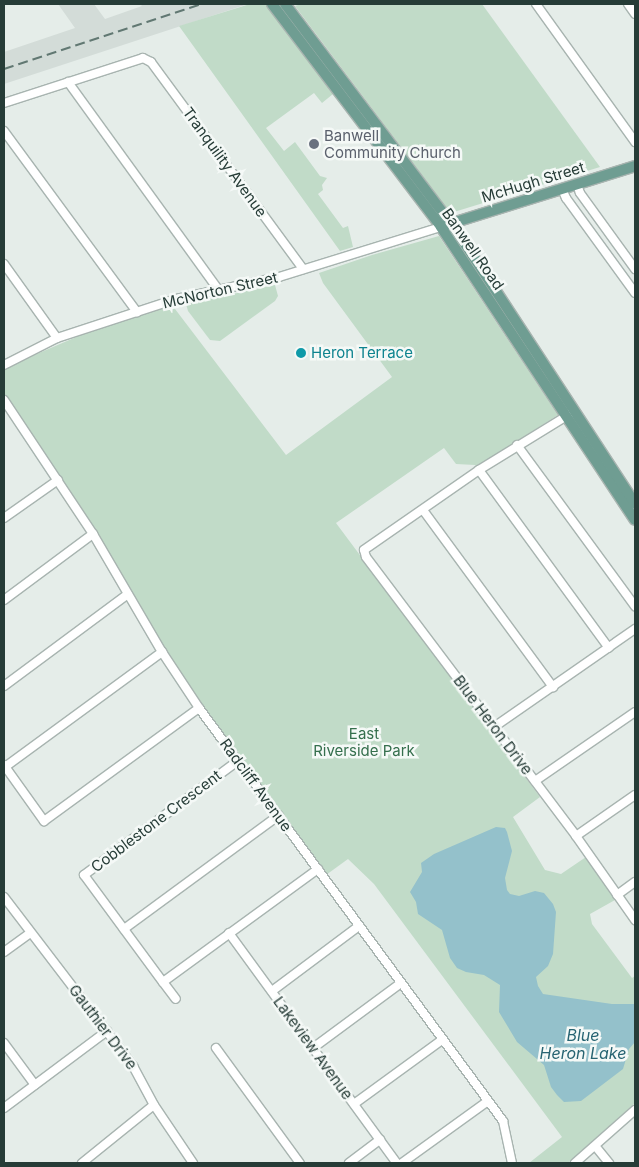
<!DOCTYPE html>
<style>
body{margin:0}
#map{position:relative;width:639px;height:1167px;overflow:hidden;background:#e5ede9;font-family:Inter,sans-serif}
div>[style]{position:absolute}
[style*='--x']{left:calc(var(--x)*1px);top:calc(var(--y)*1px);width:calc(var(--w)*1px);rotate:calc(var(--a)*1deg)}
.built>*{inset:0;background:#d3dcd8}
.green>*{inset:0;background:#c1dbc8}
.water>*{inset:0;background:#94c1cb}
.roads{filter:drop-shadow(1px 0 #a8b4b0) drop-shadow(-1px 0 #a8b4b0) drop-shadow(0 1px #a8b4b0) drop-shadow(0 -1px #a8b4b0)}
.minor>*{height:8px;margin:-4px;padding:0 4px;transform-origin:4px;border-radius:4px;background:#fff}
.major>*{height:10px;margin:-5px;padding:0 5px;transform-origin:5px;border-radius:5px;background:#6f9d92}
.rail>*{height:2px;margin-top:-1px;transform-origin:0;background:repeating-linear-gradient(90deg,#617872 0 10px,transparent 0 15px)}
.dots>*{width:14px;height:14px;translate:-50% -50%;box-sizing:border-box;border:2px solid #f5f9f7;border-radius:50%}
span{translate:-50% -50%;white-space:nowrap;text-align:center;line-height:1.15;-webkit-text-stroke:5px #f5f9f7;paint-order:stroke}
.worship-label{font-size:15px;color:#5b616d}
.left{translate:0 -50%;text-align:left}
.street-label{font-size:15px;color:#263c37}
.culture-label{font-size:15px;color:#0d838f}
.park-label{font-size:15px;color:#356f4d}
.water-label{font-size:16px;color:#276472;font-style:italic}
.frame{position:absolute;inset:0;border:5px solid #263c37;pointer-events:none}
</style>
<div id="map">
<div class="built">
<i style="clip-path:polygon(58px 4px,94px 4px,105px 19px,142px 6px,140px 4px,248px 4px,4px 84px,4px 52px,75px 28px)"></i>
</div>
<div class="green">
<i style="clip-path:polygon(250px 4px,266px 4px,333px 94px,322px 103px,314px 93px,266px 128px,284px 151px,295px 142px,320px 176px,327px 178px,322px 185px,323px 190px,318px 194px,343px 228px,348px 226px,353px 247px,340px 251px,179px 26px)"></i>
<i style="clip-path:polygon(301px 4px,482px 4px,600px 167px,454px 212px,449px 211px,295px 6px)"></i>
<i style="clip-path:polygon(439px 236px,558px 415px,477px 467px,475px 465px,456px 464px,444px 448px,336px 523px,540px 797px,513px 817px,545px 870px,561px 874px,586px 857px,615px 900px,590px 914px,592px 924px,632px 978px,635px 976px,635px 1103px,568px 1163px,529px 1163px,562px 1137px,374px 884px,348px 859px,326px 875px,178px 673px,72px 495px,4px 393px,4px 368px,88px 332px,172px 305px,286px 455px,392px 377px,323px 283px,319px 273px,372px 255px)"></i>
<i style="clip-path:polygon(275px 285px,278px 296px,275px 301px,220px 341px,210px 340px,188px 311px,186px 304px)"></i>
</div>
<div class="water">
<i style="clip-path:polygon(496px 827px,505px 828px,507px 832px,512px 851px,505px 878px,507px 890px,510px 894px,519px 896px,535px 891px,544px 893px,553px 904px,556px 912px,553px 954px,548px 966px,536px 977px,538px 986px,543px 994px,612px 1004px,635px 1004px,635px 1042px,629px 1049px,623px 1069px,581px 1101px,564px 1102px,557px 1095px,551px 1087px,544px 1065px,517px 1042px,499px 1012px,500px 985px,484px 975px,466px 972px,457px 968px,450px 958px,442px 930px,418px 914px,416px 902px,410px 892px,422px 872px,421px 863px,434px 854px)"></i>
</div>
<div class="roads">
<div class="minor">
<i style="--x:536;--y:4;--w:170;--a:54.3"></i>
<i style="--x:628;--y:4;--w:12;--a:55"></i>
<i style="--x:68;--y:82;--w:256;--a:54.1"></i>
<i style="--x:4;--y:103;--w:146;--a:-17.9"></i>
<i style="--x:143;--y:58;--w:9;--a:27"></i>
<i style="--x:151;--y:62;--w:257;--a:53.7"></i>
<i style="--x:4;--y:131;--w:225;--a:53.7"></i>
<i style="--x:577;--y:184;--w:9;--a:72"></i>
<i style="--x:580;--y:193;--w:94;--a:54.1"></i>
<i style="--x:562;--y:189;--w:10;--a:66"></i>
<i style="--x:566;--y:198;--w:117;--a:54"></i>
<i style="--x:4;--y:264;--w:91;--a:54.4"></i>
<i style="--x:4;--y:365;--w:59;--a:-27"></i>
<i style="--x:57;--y:338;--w:125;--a:-18.1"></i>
<i style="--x:176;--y:299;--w:105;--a:-12.1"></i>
<i style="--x:279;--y:277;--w:170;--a:-17.2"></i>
<i style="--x:4;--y:400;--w:161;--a:56.4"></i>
<i style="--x:93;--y:534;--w:137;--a:59.7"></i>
<i style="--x:162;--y:652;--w:67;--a:56.5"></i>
<i style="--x:199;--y:708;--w:513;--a:53.64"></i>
<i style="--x:503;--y:1121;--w:43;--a:77.9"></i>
<i style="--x:570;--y:414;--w:107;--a:148.4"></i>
<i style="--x:479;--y:470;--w:140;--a:145.2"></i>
<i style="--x:364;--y:550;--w:7;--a:74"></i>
<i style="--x:366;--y:557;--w:349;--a:53"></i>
<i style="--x:576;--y:836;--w:103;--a:54.9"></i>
<i style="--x:517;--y:445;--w:200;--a:53.8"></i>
<i style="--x:479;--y:470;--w:220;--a:53.9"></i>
<i style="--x:423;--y:510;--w:220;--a:53.7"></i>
<i style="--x:4;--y:518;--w:66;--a:-35.1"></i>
<i style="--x:4;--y:600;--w:111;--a:-36.6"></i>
<i style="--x:4;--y:686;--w:154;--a:-36.6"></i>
<i style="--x:494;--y:727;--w:172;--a:-34.8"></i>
<i style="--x:239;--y:760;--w:193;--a:143.4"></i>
<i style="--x:84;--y:875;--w:133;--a:53.6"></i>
<i style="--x:163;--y:982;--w:192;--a:-36.1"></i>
<i style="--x:4;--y:765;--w:69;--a:54.5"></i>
<i style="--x:44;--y:821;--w:192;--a:-36.1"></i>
<i style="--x:5;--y:767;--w:195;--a:-36.2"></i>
<i style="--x:535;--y:781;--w:121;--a:-34.6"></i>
<i style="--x:576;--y:836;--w:72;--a:-34.8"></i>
<i style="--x:617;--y:895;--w:22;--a:-36"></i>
<i style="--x:4;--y:897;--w:213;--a:52.6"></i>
<i style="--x:133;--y:1066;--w:44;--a:61.7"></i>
<i style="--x:154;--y:1105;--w:70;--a:56.1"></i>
<i style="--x:124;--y:929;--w:192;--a:-36.3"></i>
<i style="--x:229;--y:933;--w:285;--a:53.9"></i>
<i style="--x:4;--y:952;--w:32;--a:-36"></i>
<i style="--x:163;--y:982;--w:21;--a:53"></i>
<i style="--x:272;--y:991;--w:109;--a:-36.8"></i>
<i style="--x:4;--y:1043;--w:52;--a:53.6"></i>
<i style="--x:216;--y:1048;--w:142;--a:53.9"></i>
<i style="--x:313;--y:1048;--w:109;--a:-36.5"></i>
<i style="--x:354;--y:1104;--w:110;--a:-36.1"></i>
<i style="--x:4;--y:1108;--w:129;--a:-36.8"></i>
<i style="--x:596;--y:1147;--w:21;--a:51"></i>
<i style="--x:82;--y:1163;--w:92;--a:-38.9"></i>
<i style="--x:349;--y:1163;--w:39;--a:-37"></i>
<i style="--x:402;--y:1163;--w:106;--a:-35.8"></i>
<i style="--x:575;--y:1163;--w:80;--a:-41.5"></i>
</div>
<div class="major">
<i style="--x:272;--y:4;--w:280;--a:52.8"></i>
<i style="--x:441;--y:227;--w:351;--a:56.5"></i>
<i style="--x:285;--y:4;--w:283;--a:52.9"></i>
<i style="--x:456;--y:230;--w:327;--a:56.8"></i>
<i style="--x:446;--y:225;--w:198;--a:-17.3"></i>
</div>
</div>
<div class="rail">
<i style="--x:4;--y:69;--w:208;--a:-18.2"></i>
</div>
<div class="dots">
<i style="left:314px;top:144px;background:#6b7280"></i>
<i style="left:301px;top:353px;background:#0f9aa8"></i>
</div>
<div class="worship-label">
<span class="left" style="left:324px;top:144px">Banwell<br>Community Church</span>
</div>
<div class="street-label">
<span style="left:225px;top:162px;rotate:54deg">Tranquility Avenue</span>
<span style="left:533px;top:182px;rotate:-17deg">McHugh Street</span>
<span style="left:473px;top:249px;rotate:55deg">Banwell Road</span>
<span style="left:220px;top:290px;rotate:-13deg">McNorton Street</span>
<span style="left:493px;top:725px;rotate:53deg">Blue Heron Drive</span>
<span style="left:256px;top:785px;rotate:54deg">Radcliff Avenue</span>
<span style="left:156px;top:821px;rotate:-37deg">Cobblestone Crescent</span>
<span style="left:103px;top:1027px;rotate:53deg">Gauthier Drive</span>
<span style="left:313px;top:1048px;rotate:54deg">Lakeview Avenue</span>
</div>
<div class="culture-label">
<span class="left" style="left:311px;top:353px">Heron Terrace</span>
</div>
<div class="park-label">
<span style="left:364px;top:742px">East<br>Riverside Park</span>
</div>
<div class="water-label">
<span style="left:583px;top:1044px">Blue<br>Heron Lake</span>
</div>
<div class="frame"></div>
</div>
